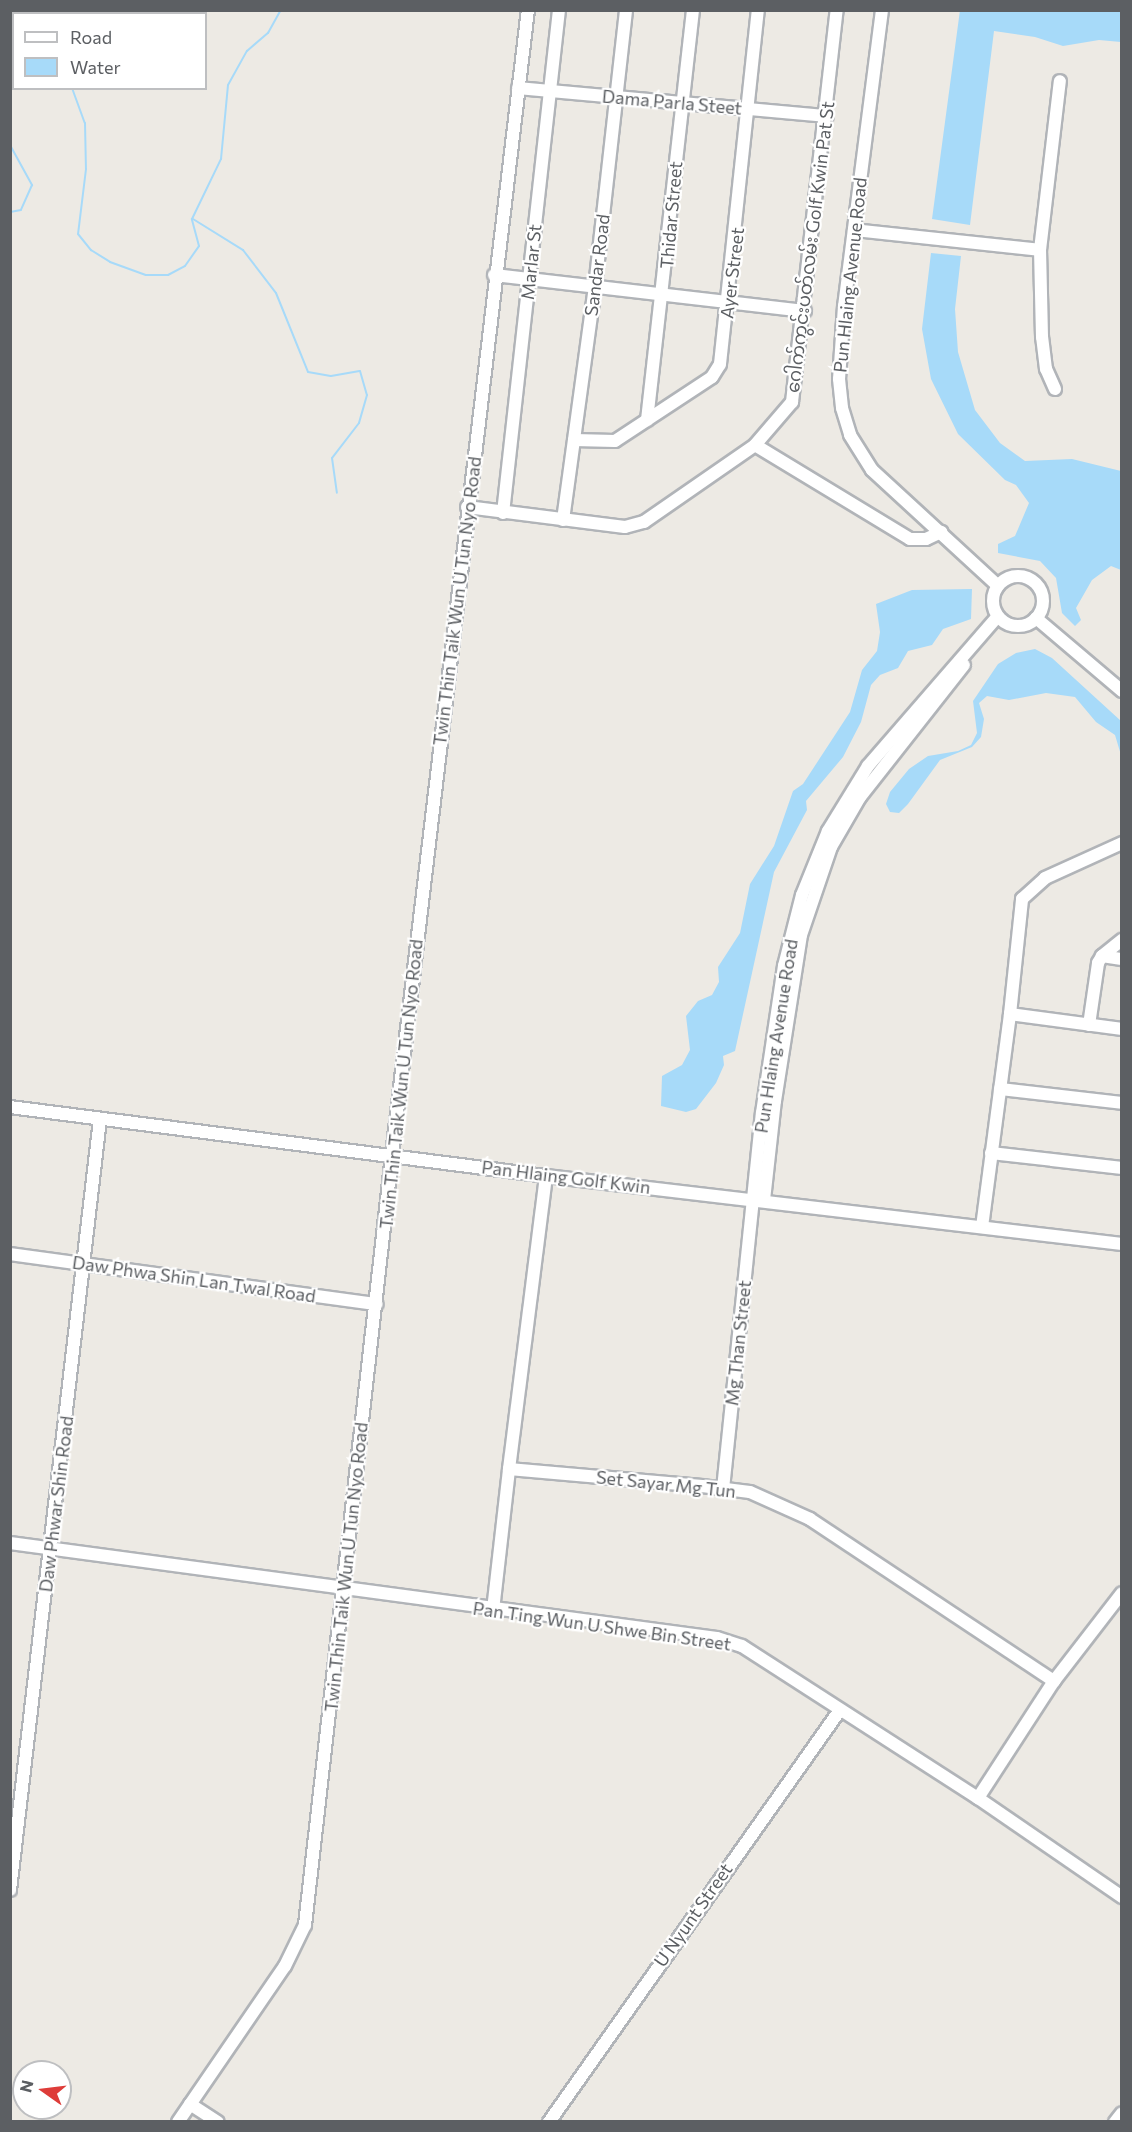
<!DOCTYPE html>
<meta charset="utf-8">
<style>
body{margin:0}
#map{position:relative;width:1132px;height:2132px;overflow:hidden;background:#edeae4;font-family:Commissioner,"Noto Sans Myanmar",sans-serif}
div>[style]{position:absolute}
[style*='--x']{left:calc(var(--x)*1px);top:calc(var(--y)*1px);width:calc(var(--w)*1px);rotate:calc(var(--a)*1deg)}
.water>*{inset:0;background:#a7daf9}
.stream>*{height:2px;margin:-1px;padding:0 1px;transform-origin:1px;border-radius:1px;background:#a7daf9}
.roads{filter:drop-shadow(2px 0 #b1b4b8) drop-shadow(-2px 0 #b1b4b8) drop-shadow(0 2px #b1b4b8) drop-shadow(0 -2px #b1b4b8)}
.minor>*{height:12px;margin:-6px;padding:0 6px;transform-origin:6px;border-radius:6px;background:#fff}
.minor>.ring{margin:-6px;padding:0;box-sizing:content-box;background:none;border:12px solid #fff;border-radius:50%}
span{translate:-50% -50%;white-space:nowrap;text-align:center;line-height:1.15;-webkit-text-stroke:4.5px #fff;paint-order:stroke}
.street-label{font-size:18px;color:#5c5f63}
.frame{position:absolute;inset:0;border:12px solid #5c5f63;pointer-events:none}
.legend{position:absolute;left:12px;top:12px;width:195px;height:78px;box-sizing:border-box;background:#fff;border:2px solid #bebfc1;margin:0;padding:8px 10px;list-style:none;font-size:18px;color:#5c5f63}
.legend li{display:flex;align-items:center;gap:12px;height:30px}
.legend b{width:30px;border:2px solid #bebfc1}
.north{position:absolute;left:12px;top:2060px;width:60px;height:60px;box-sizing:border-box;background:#fff;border:2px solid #bebfc1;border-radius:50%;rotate:284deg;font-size:16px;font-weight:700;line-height:24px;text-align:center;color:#5c5f63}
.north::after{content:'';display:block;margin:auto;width:21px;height:27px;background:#de3c39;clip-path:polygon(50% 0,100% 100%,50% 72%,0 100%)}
</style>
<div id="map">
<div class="water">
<i style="clip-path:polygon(960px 10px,1122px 11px,1121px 42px,1099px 40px,1063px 46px,1035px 37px,994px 31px,970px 225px,932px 219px)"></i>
<i style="clip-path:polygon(931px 253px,961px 256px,955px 309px,958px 352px,975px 410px,1000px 443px,1025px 461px,1072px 459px,1121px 471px,1121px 570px,1111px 566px,1092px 580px,1076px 608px,1081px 620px,1075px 626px,1062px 613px,1056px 578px,1040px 561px,998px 553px,998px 544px,1015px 536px,1029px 503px,1016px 485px,1005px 480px,958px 434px,931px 379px,922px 329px)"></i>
<i style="clip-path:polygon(972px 589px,971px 619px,943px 629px,932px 645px,908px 651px,898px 668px,880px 675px,871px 685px,861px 722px,843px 757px,806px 801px,807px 810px,774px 872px,735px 1051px,723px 1056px,724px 1065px,716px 1083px,696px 1109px,686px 1112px,661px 1106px,662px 1076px,682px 1065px,690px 1050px,686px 1016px,698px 1001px,712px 995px,719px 982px,718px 967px,740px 933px,750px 884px,774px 846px,793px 791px,803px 784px,850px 712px,862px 670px,877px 651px,880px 632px,876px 604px,912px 590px)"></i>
<i style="clip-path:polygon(1035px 649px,1052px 658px,1121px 721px,1121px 755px,1115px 735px,1096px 722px,1075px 697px,1046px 693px,1009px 700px,987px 696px,979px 703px,984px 719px,981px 737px,972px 747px,940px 760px,908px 804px,899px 813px,890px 812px,886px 804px,890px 792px,909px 769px,928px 756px,958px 751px,971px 745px,977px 733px,973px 701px,998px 664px,1016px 653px)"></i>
</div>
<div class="stream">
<i style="--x:10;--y:74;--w:4;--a:-14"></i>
<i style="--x:72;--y:88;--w:37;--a:70"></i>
<i style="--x:85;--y:123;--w:46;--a:88.8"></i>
<i style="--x:86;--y:169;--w:65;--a:97"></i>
<i style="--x:78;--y:234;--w:21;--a:51"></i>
<i style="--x:91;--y:250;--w:22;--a:32"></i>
<i style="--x:110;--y:262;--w:38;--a:20"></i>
<i style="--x:146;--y:275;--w:22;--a:0"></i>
<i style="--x:168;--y:275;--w:19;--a:-28"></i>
<i style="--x:185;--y:266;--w:24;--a:-55"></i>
<i style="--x:199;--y:246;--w:28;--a:-105"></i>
<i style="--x:192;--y:219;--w:67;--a:-64.2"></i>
<i style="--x:221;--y:159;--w:74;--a:-84.6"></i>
<i style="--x:228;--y:85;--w:39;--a:-61"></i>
<i style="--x:247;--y:51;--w:28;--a:-41"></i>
<i style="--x:268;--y:33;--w:26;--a:-61"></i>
<i style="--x:10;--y:145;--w:46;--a:61.2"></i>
<i style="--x:32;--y:185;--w:27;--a:114"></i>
<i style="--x:21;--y:210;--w:11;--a:170"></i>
<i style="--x:193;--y:219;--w:59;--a:31.8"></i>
<i style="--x:243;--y:250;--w:54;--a:52.5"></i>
<i style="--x:276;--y:293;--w:85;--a:67.9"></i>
<i style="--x:308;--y:372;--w:23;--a:10"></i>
<i style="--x:331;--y:376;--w:29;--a:-10"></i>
<i style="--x:360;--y:371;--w:25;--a:74"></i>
<i style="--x:367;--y:395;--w:29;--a:106"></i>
<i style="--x:359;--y:423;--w:44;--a:127.6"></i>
<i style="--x:332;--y:458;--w:35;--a:82"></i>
</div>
<div class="roads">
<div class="minor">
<i style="--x:17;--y:10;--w:4;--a:76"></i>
<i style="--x:882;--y:10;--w:298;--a:97.3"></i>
<i style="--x:844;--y:306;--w:73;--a:93.9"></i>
<i style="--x:839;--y:379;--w:29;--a:84"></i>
<i style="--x:842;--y:408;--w:28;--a:73"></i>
<i style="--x:850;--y:435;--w:41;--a:57.8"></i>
<i style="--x:872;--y:470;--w:171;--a:42.6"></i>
<i style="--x:112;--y:14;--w:4;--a:-76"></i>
<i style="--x:10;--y:32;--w:4;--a:-27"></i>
<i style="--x:518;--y:88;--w:310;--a:5.2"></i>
<i style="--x:854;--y:230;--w:187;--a:6.1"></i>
<i style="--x:494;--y:275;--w:313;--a:6.6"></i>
<i style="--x:1055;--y:389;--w:22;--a:-114"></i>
<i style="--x:1046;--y:369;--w:32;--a:-97"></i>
<i style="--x:1042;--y:337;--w:87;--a:-91.3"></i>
<i style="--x:1040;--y:250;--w:170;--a:-83.3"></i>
<i style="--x:647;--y:420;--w:413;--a:-83.6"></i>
<i style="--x:574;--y:440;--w:41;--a:1.4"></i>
<i style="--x:615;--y:441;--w:116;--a:-33.4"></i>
<i style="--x:712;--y:377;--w:15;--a:-58"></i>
<i style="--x:720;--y:364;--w:356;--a:-83.9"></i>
<i style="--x:755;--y:445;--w:181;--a:31.2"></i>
<i style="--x:910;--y:539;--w:16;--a:0"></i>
<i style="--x:926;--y:539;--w:17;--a:-25"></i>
<i style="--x:467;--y:507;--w:159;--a:7.2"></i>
<i style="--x:625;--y:527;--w:20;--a:-15"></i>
<i style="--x:644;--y:522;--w:135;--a:-34.7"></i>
<i style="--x:755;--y:445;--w:57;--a:-49.3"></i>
<i style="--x:792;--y:402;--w:395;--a:-83.5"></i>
<i style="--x:503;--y:513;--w:506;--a:-83.65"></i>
<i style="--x:563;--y:520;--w:235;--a:-82.2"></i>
<i style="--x:595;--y:287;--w:279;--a:-83.6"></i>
<i class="ring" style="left:993px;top:576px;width:38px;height:38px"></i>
<i style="--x:1036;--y:618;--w:113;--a:40.3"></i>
<i style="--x:1102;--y:956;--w:26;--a:-39"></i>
<i style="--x:1010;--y:1014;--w:116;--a:-84"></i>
<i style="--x:1022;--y:899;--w:31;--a:-42"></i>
<i style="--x:1045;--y:878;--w:85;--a:-24.4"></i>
<i style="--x:1089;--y:1025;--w:63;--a:-81.7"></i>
<i style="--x:1098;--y:963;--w:8;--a:-60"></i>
<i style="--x:1102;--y:956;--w:20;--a:9"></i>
<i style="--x:1000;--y:1089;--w:123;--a:6.5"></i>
<i style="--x:10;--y:1107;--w:540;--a:7.34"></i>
<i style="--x:546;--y:1176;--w:580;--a:6.73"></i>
<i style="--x:991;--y:1153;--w:132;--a:6.5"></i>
<i style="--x:764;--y:1200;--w:100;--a:-83.7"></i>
<i style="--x:775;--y:1101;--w:168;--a:-81.1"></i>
<i style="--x:801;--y:935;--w:93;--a:-71.2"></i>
<i style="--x:831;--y:847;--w:58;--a:-59.9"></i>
<i style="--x:860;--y:797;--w:168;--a:-51.8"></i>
<i style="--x:982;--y:1227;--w:215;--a:-82.5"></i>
<i style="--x:1010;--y:1014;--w:113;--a:7.6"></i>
<i style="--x:10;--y:1254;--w:370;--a:7.8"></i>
<i style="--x:509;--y:1469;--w:295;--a:-82.8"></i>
<i style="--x:723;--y:1489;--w:378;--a:-84.1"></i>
<i style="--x:762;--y:1113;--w:149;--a:-81.5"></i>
<i style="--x:784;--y:966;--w:73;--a:-75.8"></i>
<i style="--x:802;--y:895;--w:69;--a:-67.9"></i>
<i style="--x:828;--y:831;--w:76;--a:-58.4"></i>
<i style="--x:868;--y:766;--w:198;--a:-49.1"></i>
<i style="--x:10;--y:1543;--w:713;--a:7.65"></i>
<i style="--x:717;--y:1638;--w:26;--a:18"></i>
<i style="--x:742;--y:1646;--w:281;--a:32.8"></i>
<i style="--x:978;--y:1798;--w:175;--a:34.5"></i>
<i style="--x:493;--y:1610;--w:142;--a:-83.5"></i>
<i style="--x:509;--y:1469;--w:194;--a:5"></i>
<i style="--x:702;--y:1486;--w:48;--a:7.1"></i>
<i style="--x:750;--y:1492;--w:66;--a:24.2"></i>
<i style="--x:810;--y:1519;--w:293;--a:33.6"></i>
<i style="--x:978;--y:1798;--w:140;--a:-57"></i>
<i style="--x:1054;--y:1681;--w:111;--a:-52.3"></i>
<i style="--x:10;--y:1890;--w:776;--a:-83.34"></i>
<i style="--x:190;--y:2104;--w:33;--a:33"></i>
<i style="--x:178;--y:2122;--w:189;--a:-55.6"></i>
<i style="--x:285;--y:1966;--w:46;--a:-64"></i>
<i style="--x:305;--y:1925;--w:775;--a:-83.55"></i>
<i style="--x:392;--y:1155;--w:1153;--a:-83.23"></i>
<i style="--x:549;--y:2122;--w:504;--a:-54.77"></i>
<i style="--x:1115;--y:2122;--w:11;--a:-52"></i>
</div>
</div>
<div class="street-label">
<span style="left:672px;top:102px;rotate:5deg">Dama Parla Steet</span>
<span style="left:671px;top:215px;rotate:-85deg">Thidar Street</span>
<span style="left:810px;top:247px;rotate:-83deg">ဂေါက်ကွင်းပတ်လမ်း Golf Kwin Pat St</span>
<span style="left:531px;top:262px;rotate:-84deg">Marlar St</span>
<span style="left:597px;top:265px;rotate:-83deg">Sandar Road</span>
<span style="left:732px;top:273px;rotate:-83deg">Ayer Street</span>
<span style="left:850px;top:275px;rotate:-84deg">Pun Hlaing Avenue Road</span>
<span style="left:457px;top:601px;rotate:-83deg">Twin Thin Taik Wun U Tun Nyo Road</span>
<span style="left:776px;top:1036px;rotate:-81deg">Pun Hlaing Avenue Road</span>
<span style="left:401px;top:1084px;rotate:-84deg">Twin Thin Taik Wun U Tun Nyo Road</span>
<span style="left:566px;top:1177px;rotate:7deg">Pan Hlaing Golf Kwin</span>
<span style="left:194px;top:1279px;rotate:8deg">Daw Phwa Shin Lan Twal Road</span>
<span style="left:738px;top:1343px;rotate:-84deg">Mg Than Street</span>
<span style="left:666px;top:1484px;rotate:6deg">Set Sayar Mg Tun</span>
<span style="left:56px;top:1504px;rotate:-83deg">Daw Phwar Shin Road</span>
<span style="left:346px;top:1567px;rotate:-84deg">Twin Thin Taik Wun U Tun Nyo Road</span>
<span style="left:602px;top:1626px;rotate:8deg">Pan Ting Wun U Shwe Bin Street</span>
<span style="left:693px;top:1915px;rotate:-55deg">U Nyunt Street</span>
</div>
<div class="frame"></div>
<ul class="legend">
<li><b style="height:8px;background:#fff"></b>Road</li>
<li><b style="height:16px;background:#a7daf9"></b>Water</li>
</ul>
<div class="north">N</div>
</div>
